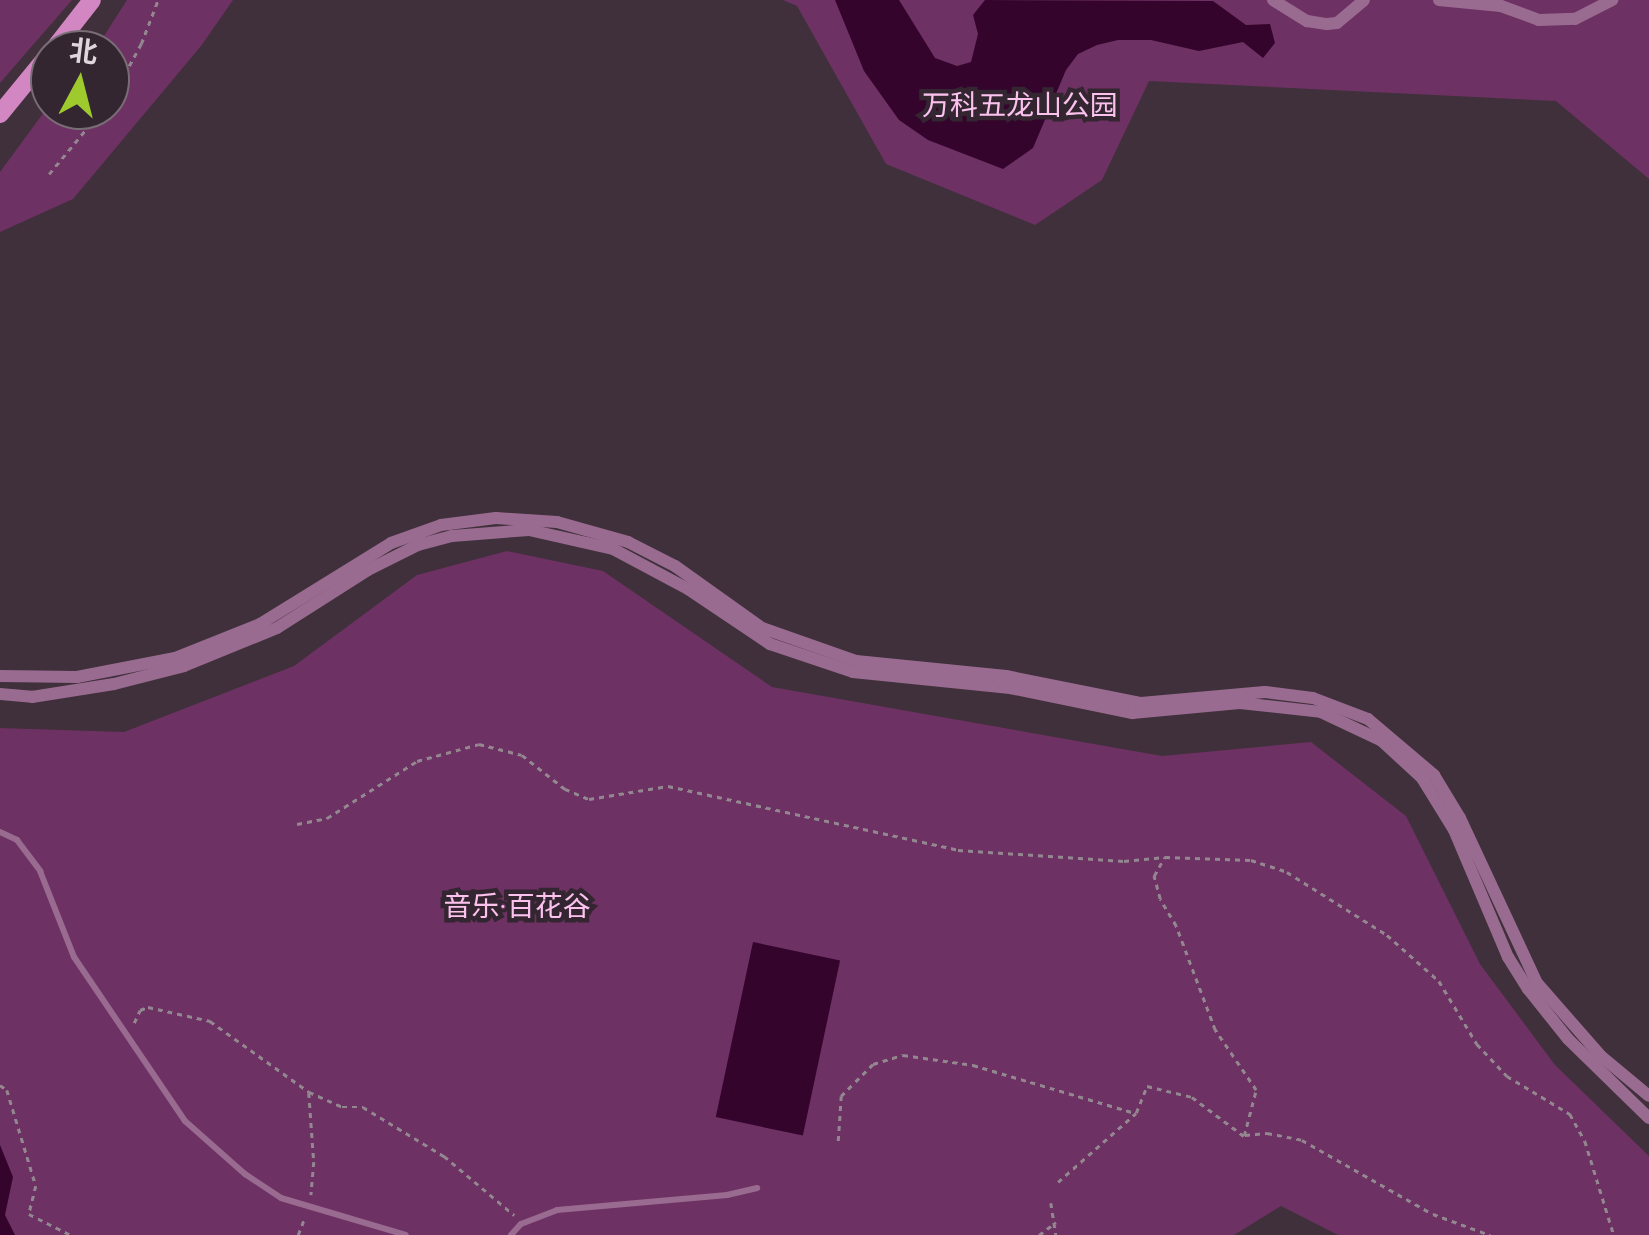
<!DOCTYPE html>
<meta charset="utf-8">
<style>
body{margin:0}
#map{position:relative;width:1649px;height:1235px;overflow:hidden;background:#3f303b;font-family:Roboto,"Noto Sans SC",sans-serif}
div>[style]{position:absolute}
[style*='--x']{left:calc(var(--x)*1px);top:calc(var(--y)*1px);width:calc(var(--w)*1px);rotate:calc(var(--a)*1deg)}
.green>*{inset:0;background:#6e3163}
.water>*{inset:0;background:#34042d;transform-origin:0 0}
.path>*{height:2.5px;margin-top:-1.25px;transform-origin:0;background:repeating-linear-gradient(90deg,#938790 0 5px,transparent 0 10px)}
.lane>*{height:6px;margin:-3px;padding:0 3px;transform-origin:3px;border-radius:3px;background:#9a6b90}
.street>*{height:12px;margin:-6px;padding:0 6px;transform-origin:6px;border-radius:6px;background:#9a6b90}
.secondary>*{height:18px;margin:-9px;padding:0 9px;transform-origin:9px;border-radius:9px;background:#d287c3}
span{translate:-50% -50%;white-space:nowrap;text-align:center;line-height:1.15;-webkit-text-stroke:9px #342631;paint-order:stroke}
.park-label{font-size:28px;color:#fbc2ee}
.north{position:absolute;left:30px;top:30px;width:100px;height:100px;box-sizing:border-box;background:#342631;border:2px solid #786c75;border-radius:50%;rotate:7deg;font-size:28px;font-weight:700;line-height:40px;text-align:center;color:#dfd5dc}
.north::after{content:'';display:block;margin:auto;width:35px;height:45px;background:#9fca2d;clip-path:polygon(50% 0,100% 100%,50% 72%,0 100%)}
</style>
<div id="map">
<div class="green">
<i style="clip-path:polygon(0 0,72px 0,0 83px)"></i>
<i style="clip-path:polygon(127px 0,233px 0,201px 46px,73px 199px,0 232px,0 172px,50px 104px,50px 110px,110px 110px,110px 50px,95px 50px)"></i>
<i style="clip-path:polygon(783px 0,1649px 0,1649px 179px,1556px 101px,1149px 81px,1102px 180px,1035px 225px,886px 164px,797px 6px)"></i>
<i style="clip-path:polygon(507px 551px,603px 571px,772px 687px,1162px 756px,1311px 742px,1406px 816px,1480px 964px,1555px 1065px,1649px 1156px,1649px 1235px,1338px 1235px,1281px 1206px,1234px 1235px,0 1235px,0 728px,124px 732px,294px 666px,417px 575px)"></i>
</div>
<div class="water">
<i style="clip-path:polygon(835px 0,899px 0,935px 58px,957px 66px,971px 62px,978px 34px,973px 15px,985px 0,1213px 1px,1246px 25px,1270px 24px,1275px 43px,1263px 58px,1243px 42px,1199px 51px,1151px 40px,1118px 40px,1097px 45px,1078px 54px,1066px 70px,1033px 148px,1003px 169px,928px 140px,899px 120px,864px 71px)"></i>
<i style="left:753px;top:942px;width:89px;height:179px;rotate:12deg"></i>
<i style="clip-path:polygon(0 1145px,13px 1177px,5px 1215px,15px 1235px,0 1235px)"></i>
</div>
<div class="path">
<i style="--x:110;--y:101;--w:65;--a:-61.5"></i>
<i style="--x:141;--y:44;--w:47;--a:-68.9"></i>
<i style="--x:49;--y:174;--w:83;--a:-50.4"></i>
<i style="--x:297;--y:824;--w:31;--a:-11"></i>
<i style="--x:327;--y:818;--w:107;--a:-32.3"></i>
<i style="--x:417;--y:761;--w:64;--a:-15.3"></i>
<i style="--x:479;--y:744;--w:44;--a:14.3"></i>
<i style="--x:522;--y:755;--w:55;--a:38.3"></i>
<i style="--x:565;--y:789;--w:26;--a:23"></i>
<i style="--x:589;--y:799;--w:80;--a:-9.3"></i>
<i style="--x:668;--y:786;--w:297;--a:12.4"></i>
<i style="--x:958;--y:850;--w:166;--a:3.8"></i>
<i style="--x:1124;--y:861;--w:41;--a:-5.6"></i>
<i style="--x:1165;--y:857;--w:86;--a:2"></i>
<i style="--x:1251;--y:860;--w:38;--a:18"></i>
<i style="--x:1287;--y:872;--w:118;--a:32.2"></i>
<i style="--x:1387;--y:935;--w:69;--a:41.5"></i>
<i style="--x:1439;--y:981;--w:74;--a:58.9"></i>
<i style="--x:1477;--y:1044;--w:44;--a:46.8"></i>
<i style="--x:1507;--y:1076;--w:74;--a:31.1"></i>
<i style="--x:1570;--y:1114;--w:31;--a:61"></i>
<i style="--x:1585;--y:1141;--w:98;--a:72.9"></i>
<i style="--x:134;--y:1023;--w:14;--a:-65"></i>
<i style="--x:140;--y:1010;--w:9;--a:-21"></i>
<i style="--x:148;--y:1007;--w:64;--a:12.7"></i>
<i style="--x:210;--y:1021;--w:122;--a:35.6"></i>
<i style="--x:309;--y:1092;--w:36;--a:24"></i>
<i style="--x:342;--y:1107;--w:21;--a:0"></i>
<i style="--x:363;--y:1107;--w:95;--a:31.2"></i>
<i style="--x:444;--y:1156;--w:92;--a:40.1"></i>
<i style="--x:0;--y:1085;--w:9;--a:36"></i>
<i style="--x:7;--y:1090;--w:100;--a:73.2"></i>
<i style="--x:36;--y:1186;--w:29;--a:104"></i>
<i style="--x:29;--y:1214;--w:47;--a:26.6"></i>
<i style="--x:309;--y:1093;--w:69;--a:85.9"></i>
<i style="--x:314;--y:1162;--w:33;--a:95"></i>
<i style="--x:1245;--y:1135;--w:22;--a:-5"></i>
<i style="--x:1267;--y:1133;--w:36;--a:11"></i>
<i style="--x:1302;--y:1140;--w:150;--a:29.5"></i>
<i style="--x:1433;--y:1214;--w:61;--a:20.2"></i>
<i style="--x:838;--y:1141;--w:45;--a:-86.2"></i>
<i style="--x:841;--y:1096;--w:45;--a:-45"></i>
<i style="--x:873;--y:1064;--w:31;--a:-17"></i>
<i style="--x:903;--y:1055;--w:71;--a:8.1"></i>
<i style="--x:973;--y:1065;--w:169;--a:16.5"></i>
<i style="--x:1058;--y:1182;--w:104;--a:-41.5"></i>
<i style="--x:1136;--y:1113;--w:29;--a:-68"></i>
<i style="--x:1147;--y:1086;--w:46;--a:13.7"></i>
<i style="--x:1192;--y:1097;--w:65;--a:36.9"></i>
<i style="--x:1244;--y:1136;--w:48;--a:-75.4"></i>
<i style="--x:1256;--y:1090;--w:73;--a:-124.3"></i>
<i style="--x:1215;--y:1030;--w:111;--a:-110.6"></i>
<i style="--x:1176;--y:926;--w:31;--a:-121"></i>
<i style="--x:1160;--y:899;--w:24;--a:-105"></i>
<i style="--x:1154;--y:876;--w:21;--a:-61"></i>
<i style="--x:1051;--y:1203;--w:32;--a:81"></i>
<i style="--x:298;--y:1235;--w:19;--a:-69"></i>
<i style="--x:1039;--y:1235;--w:21;--a:-37"></i>
</div>
<div class="lane">
<i style="--x:0;--y:832;--w:19;--a:25"></i>
<i style="--x:17;--y:840;--w:39;--a:53"></i>
<i style="--x:40;--y:871;--w:92;--a:68.4"></i>
<i style="--x:74;--y:957;--w:198;--a:55.9"></i>
<i style="--x:185;--y:1121;--w:80;--a:41.5"></i>
<i style="--x:245;--y:1174;--w:43;--a:33.7"></i>
<i style="--x:281;--y:1198;--w:130;--a:16.5"></i>
<i style="--x:511;--y:1235;--w:15;--a:-48"></i>
<i style="--x:521;--y:1224;--w:39;--a:-21"></i>
<i style="--x:557;--y:1210;--w:171;--a:-5"></i>
<i style="--x:727;--y:1195;--w:31;--a:-13"></i>
</div>
<div class="street">
<i style="--x:1273;--y:0;--w:40;--a:32"></i>
<i style="--x:1307;--y:21;--w:20;--a:9"></i>
<i style="--x:1327;--y:24;--w:10;--a:-6"></i>
<i style="--x:1337;--y:23;--w:35;--a:-40"></i>
<i style="--x:1439;--y:0;--w:62;--a:5.5"></i>
<i style="--x:1501;--y:6;--w:40;--a:20.2"></i>
<i style="--x:1539;--y:20;--w:36;--a:-2"></i>
<i style="--x:1575;--y:19;--w:42;--a:-27.2"></i>
<i style="--x:0;--y:676;--w:77;--a:0.7"></i>
<i style="--x:77;--y:677;--w:100;--a:-11"></i>
<i style="--x:175;--y:658;--w:92;--a:-21.8"></i>
<i style="--x:260;--y:624;--w:154;--a:-31.7"></i>
<i style="--x:391;--y:543;--w:53;--a:-19.8"></i>
<i style="--x:441;--y:525;--w:55;--a:-7.3"></i>
<i style="--x:496;--y:518;--w:61;--a:3.8"></i>
<i style="--x:557;--y:522;--w:74;--a:15.7"></i>
<i style="--x:628;--y:542;--w:53;--a:27.1"></i>
<i style="--x:675;--y:566;--w:107;--a:35.5"></i>
<i style="--x:762;--y:628;--w:100;--a:19.3"></i>
<i style="--x:856;--y:661;--w:151;--a:5.7"></i>
<i style="--x:1006;--y:676;--w:138;--a:11.3"></i>
<i style="--x:1141;--y:703;--w:124;--a:-5.1"></i>
<i style="--x:1265;--y:692;--w:48;--a:7.1"></i>
<i style="--x:1313;--y:698;--w:59;--a:20.9"></i>
<i style="--x:1368;--y:719;--w:87;--a:40.3"></i>
<i style="--x:1434;--y:775;--w:50;--a:58.8"></i>
<i style="--x:1460;--y:818;--w:182;--a:65"></i>
<i style="--x:1537;--y:983;--w:97;--a:48.8"></i>
<i style="--x:1601;--y:1056;--w:62;--a:39.8"></i>
<i style="--x:0;--y:694;--w:32;--a:5"></i>
<i style="--x:32;--y:697;--w:83;--a:-9"></i>
<i style="--x:114;--y:684;--w:72;--a:-14.4"></i>
<i style="--x:184;--y:666;--w:100;--a:-22.2"></i>
<i style="--x:277;--y:628;--w:108;--a:-32.5"></i>
<i style="--x:368;--y:570;--w:56;--a:-26.6"></i>
<i style="--x:418;--y:545;--w:35;--a:-15"></i>
<i style="--x:452;--y:536;--w:77;--a:-4.5"></i>
<i style="--x:529;--y:530;--w:86;--a:12.7"></i>
<i style="--x:613;--y:549;--w:85;--a:28.1"></i>
<i style="--x:688;--y:589;--w:99;--a:33.9"></i>
<i style="--x:770;--y:644;--w:88;--a:18.6"></i>
<i style="--x:853;--y:672;--w:158;--a:5.8"></i>
<i style="--x:1010;--y:688;--w:125;--a:11.6"></i>
<i style="--x:1132;--y:713;--w:108;--a:-5.3"></i>
<i style="--x:1240;--y:703;--w:81;--a:6.3"></i>
<i style="--x:1321;--y:712;--w:68;--a:25.4"></i>
<i style="--x:1382;--y:741;--w:54;--a:42.8"></i>
<i style="--x:1422;--y:778;--w:61;--a:58.4"></i>
<i style="--x:1454;--y:830;--w:138;--a:67"></i>
<i style="--x:1508;--y:957;--w:38;--a:58"></i>
<i style="--x:1528;--y:989;--w:64;--a:51.3"></i>
<i style="--x:1568;--y:1039;--w:113;--a:44.3"></i>
</div>
<div class="secondary">
<i style="--x:53;--y:50;--w:63;--a:-52"></i>
<i style="--x:0;--y:114;--w:79;--a:-50.7"></i>
</div>
<div class="park-label">
<span style="left:1020px;top:106px">万科五龙山公园</span>
<span style="left:517px;top:907px">音乐·百花谷</span>
</div>
<div class="north">北</div>
</div>
